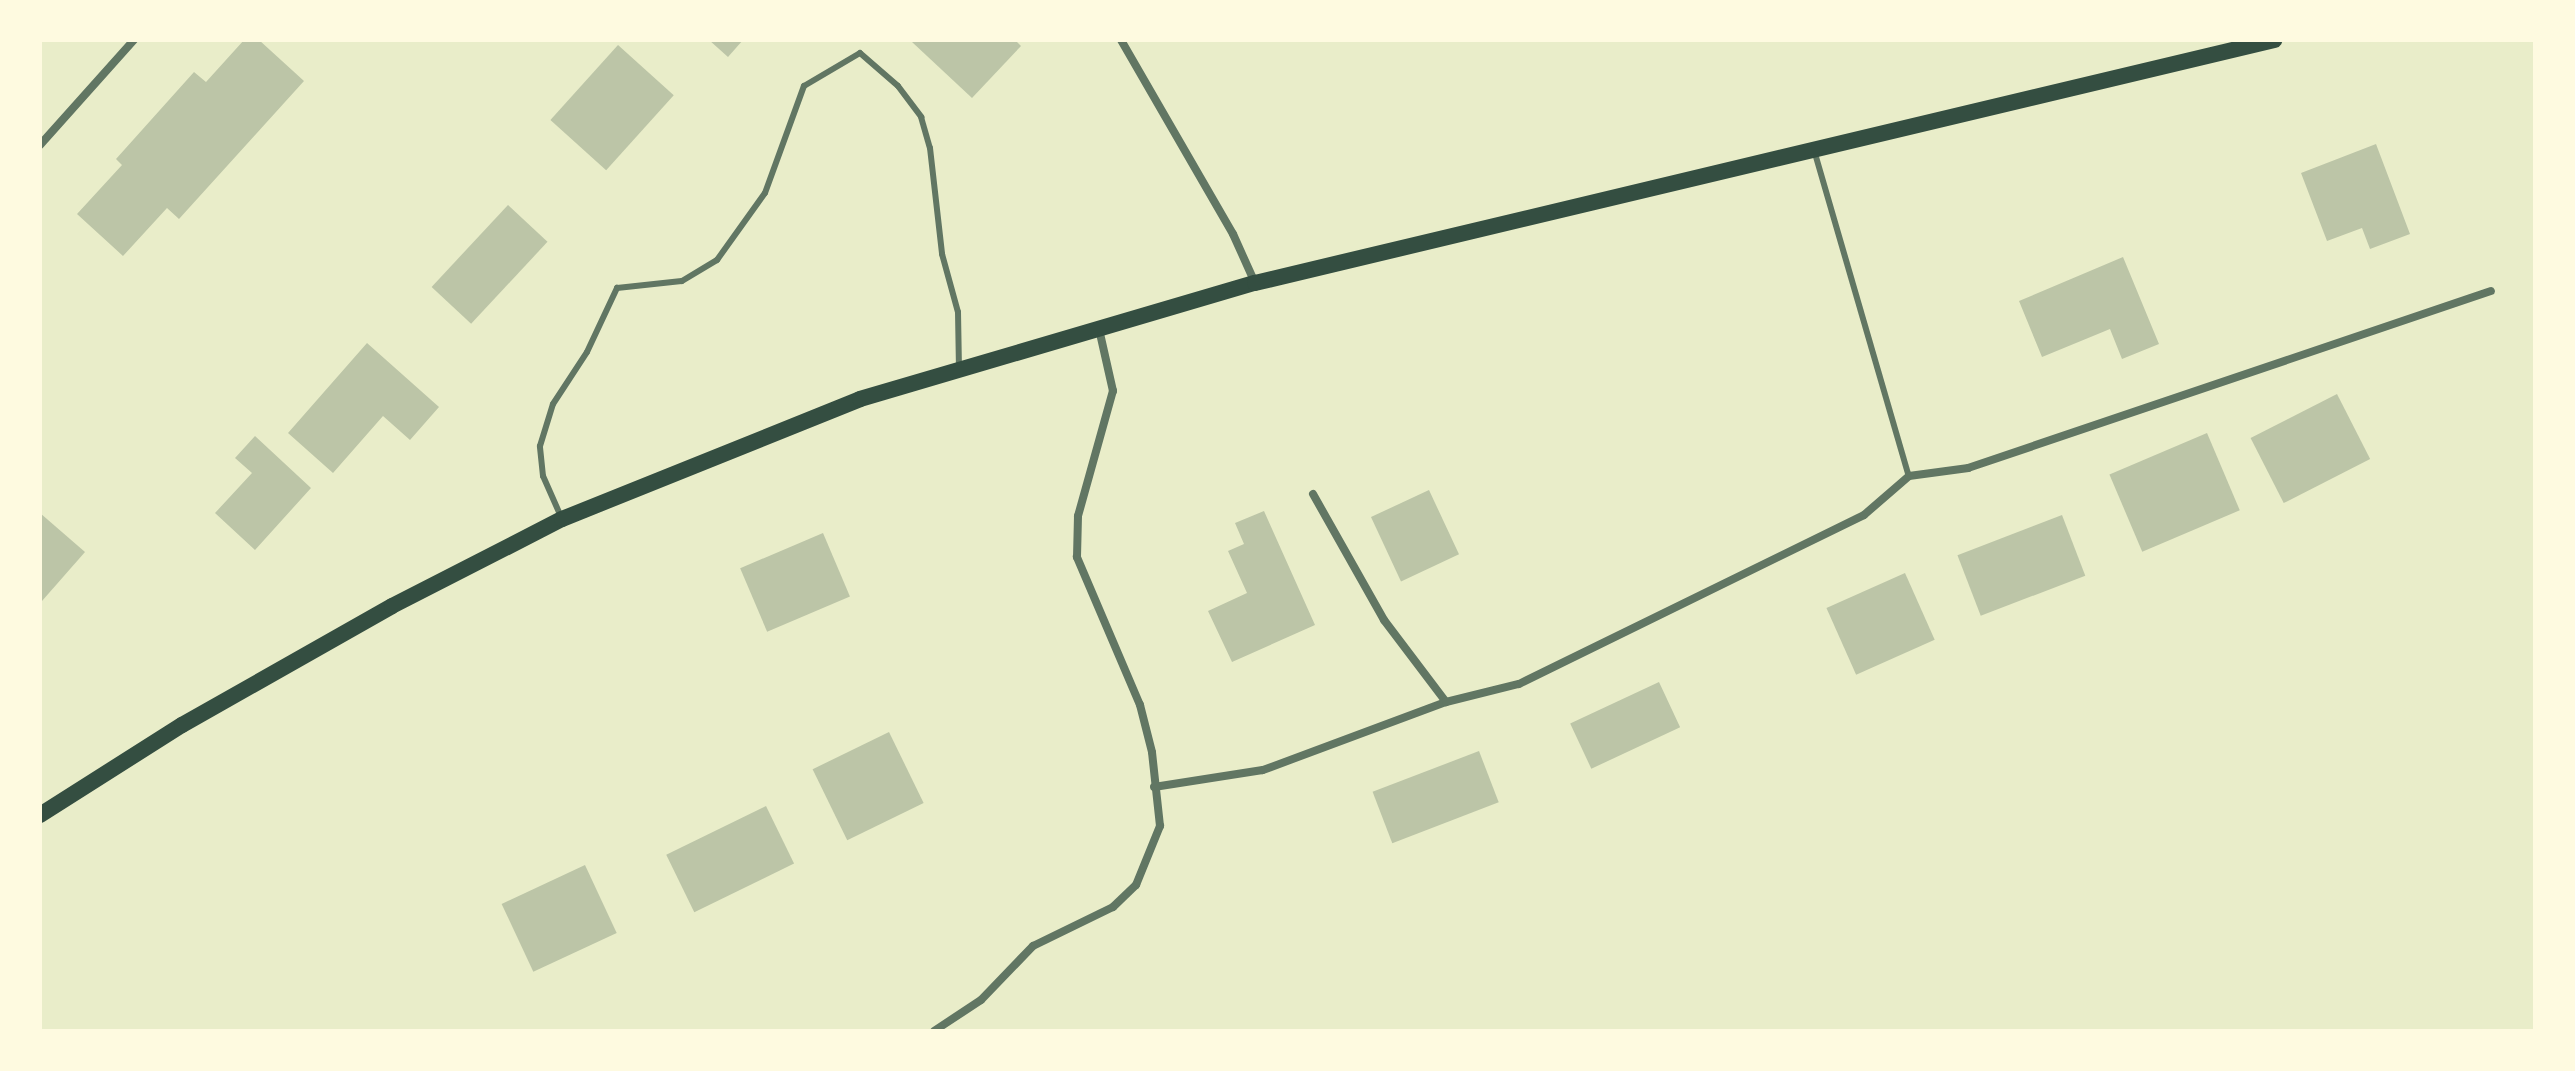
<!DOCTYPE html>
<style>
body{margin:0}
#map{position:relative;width:2575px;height:1071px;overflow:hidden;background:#e9edc9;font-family:Inter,sans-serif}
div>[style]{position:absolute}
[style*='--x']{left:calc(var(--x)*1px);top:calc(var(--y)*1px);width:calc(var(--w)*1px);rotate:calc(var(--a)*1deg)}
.building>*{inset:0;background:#bcc5a7;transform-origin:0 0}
.service>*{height:6px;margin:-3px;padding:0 3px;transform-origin:3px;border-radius:3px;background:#617663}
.minor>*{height:8px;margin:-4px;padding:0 4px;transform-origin:4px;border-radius:4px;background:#617663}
.secondary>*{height:16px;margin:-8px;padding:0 8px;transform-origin:8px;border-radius:8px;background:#344e41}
span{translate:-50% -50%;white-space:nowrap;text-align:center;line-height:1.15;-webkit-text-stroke:6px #fefae0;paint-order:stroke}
.frame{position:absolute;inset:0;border:42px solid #fefae0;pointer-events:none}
</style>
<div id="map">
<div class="building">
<i style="clip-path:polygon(244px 40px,259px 40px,304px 81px,179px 219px,167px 208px,123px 256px,77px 214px,122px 165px,116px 159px,194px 72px,206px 82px)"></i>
<i style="clip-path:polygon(709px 40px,743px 40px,728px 57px)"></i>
<i style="clip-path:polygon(1015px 40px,1021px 46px,972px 98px,912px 42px)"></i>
<i style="left:618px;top:45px;width:75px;height:101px;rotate:42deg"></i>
<i style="clip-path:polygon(2376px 144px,2410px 234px,2370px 249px,2362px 228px,2327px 241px,2301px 173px)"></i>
<i style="left:508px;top:205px;width:54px;height:112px;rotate:43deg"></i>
<i style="clip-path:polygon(2123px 257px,2159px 344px,2122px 359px,2110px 329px,2042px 357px,2019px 301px)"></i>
<i style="clip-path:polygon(367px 343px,439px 407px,410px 440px,383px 416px,333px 473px,288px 433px)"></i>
<i style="left:2337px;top:394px;width:73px;height:97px;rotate:63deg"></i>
<i style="left:2207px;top:433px;width:84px;height:106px;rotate:67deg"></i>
<i style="clip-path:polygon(255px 436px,311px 488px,255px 550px,215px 513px,252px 473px,235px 458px)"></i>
<i style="left:1429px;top:490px;width:71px;height:64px;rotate:65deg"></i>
<i style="clip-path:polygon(1264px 511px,1315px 625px,1232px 662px,1208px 611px,1247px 593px,1228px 551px,1244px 544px,1235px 523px)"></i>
<i style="clip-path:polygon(40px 513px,85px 552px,42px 601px,40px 599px)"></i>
<i style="left:2062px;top:515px;width:65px;height:112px;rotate:69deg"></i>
<i style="left:823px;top:533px;width:69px;height:90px;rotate:67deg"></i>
<i style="left:1905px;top:573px;width:73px;height:86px;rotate:66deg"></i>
<i style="left:1659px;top:682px;width:50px;height:98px;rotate:65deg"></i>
<i style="left:889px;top:732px;width:79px;height:85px;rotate:64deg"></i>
<i style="left:1479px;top:751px;width:55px;height:114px;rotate:69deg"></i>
<i style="left:766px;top:806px;width:64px;height:111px;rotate:64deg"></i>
<i style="left:585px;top:865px;width:75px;height:92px;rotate:65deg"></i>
</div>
<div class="service">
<i style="--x:1814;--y:150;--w:340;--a:73.8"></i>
<i style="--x:562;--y:519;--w:47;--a:-113.8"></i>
<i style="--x:543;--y:476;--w:30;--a:-96"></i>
<i style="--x:540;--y:446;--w:44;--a:-72.8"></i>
<i style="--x:553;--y:404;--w:62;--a:-56.8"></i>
<i style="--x:587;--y:352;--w:71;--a:-64.9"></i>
<i style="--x:617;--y:288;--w:65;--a:-6.1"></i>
<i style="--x:682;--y:281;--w:41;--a:-31"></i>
<i style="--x:717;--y:260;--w:82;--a:-54.4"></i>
<i style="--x:765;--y:193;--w:114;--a:-70"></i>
<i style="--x:804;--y:86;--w:65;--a:-30.5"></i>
<i style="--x:860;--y:53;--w:50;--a:41"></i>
<i style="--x:898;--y:86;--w:39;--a:53"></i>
<i style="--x:921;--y:117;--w:32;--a:74"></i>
<i style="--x:930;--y:148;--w:107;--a:83.5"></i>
<i style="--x:942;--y:254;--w:60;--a:74.6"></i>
<i style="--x:958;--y:312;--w:56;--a:89"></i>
</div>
<div class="minor">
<i style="--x:1121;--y:40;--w:224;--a:60"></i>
<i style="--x:1233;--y:234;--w:54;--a:65.8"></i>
<i style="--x:40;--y:145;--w:141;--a:-48.2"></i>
<i style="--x:1313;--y:494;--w:145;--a:60.6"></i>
<i style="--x:1384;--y:620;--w:103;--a:52.9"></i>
<i style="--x:1154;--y:787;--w:110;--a:-8.9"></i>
<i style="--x:1263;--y:770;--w:195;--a:-20.4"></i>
<i style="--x:1446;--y:702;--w:75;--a:-13.9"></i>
<i style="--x:1519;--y:684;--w:384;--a:-26.1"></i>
<i style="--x:1864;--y:515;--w:60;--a:-40.9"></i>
<i style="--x:1909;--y:476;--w:60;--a:-7.7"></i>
<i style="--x:1968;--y:468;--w:552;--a:-18.7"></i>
<i style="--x:934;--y:1031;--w:56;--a:-33.4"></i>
<i style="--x:981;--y:1000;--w:75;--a:-46.1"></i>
<i style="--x:1033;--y:946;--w:89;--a:-26"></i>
<i style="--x:1113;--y:907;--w:32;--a:-44"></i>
<i style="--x:1136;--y:885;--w:64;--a:-67.9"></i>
<i style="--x:1160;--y:826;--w:74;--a:-96.2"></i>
<i style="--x:1152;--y:752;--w:49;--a:-104.3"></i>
<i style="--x:1140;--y:705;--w:161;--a:-113.1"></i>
<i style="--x:1077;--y:557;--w:41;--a:-88.6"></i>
<i style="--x:1078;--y:516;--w:130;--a:-74.4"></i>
<i style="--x:1113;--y:391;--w:64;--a:-102.7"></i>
</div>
<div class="secondary">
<i style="--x:40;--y:815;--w:168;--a:-32.4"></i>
<i style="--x:182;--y:725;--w:241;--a:-29.5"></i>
<i style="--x:392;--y:606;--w:191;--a:-27.1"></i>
<i style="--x:562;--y:519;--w:321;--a:-21.9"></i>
<i style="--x:860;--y:399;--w:412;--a:-16.4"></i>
<i style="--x:1255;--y:283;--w:1048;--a:-13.41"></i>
</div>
<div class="frame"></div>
</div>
